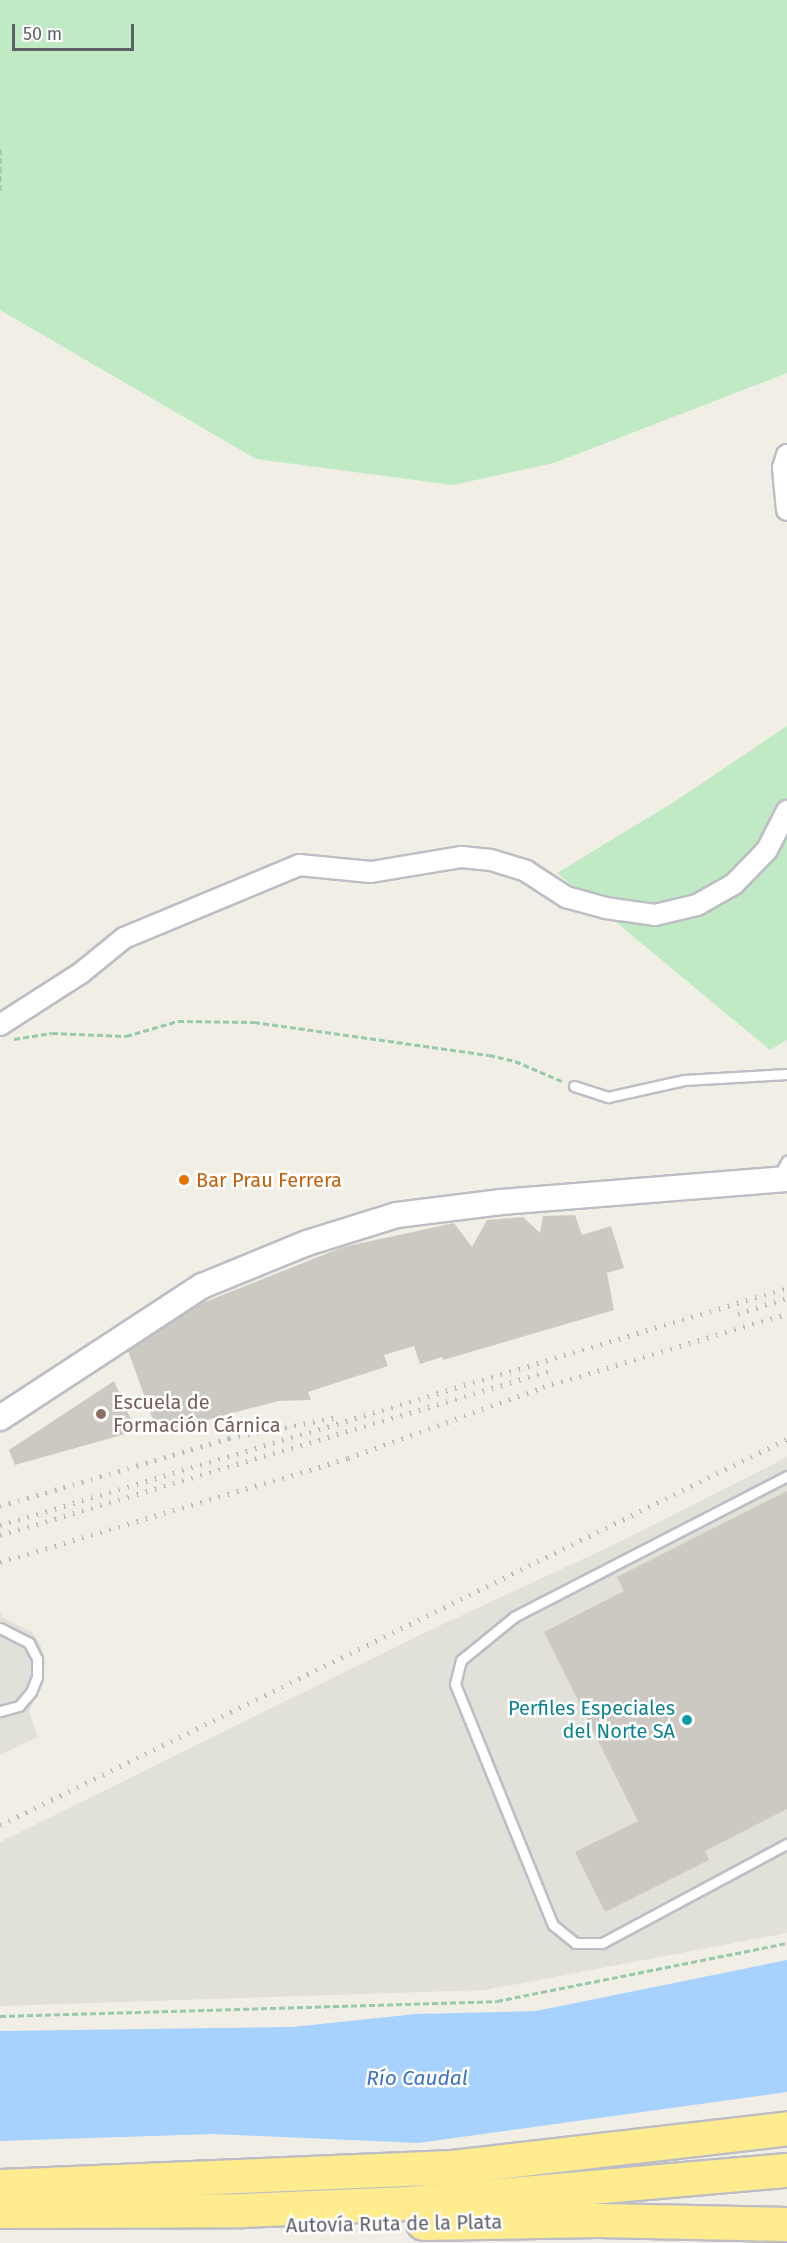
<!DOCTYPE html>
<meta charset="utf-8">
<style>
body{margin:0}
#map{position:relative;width:787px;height:2243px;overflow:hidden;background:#f1efe5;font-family:"Fira Sans",sans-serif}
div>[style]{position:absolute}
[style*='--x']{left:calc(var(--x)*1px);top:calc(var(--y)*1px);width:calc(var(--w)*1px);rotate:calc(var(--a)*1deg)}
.industrial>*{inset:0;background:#e1e0d9}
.green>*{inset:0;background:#bfeac3}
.water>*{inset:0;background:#a7d1ff}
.building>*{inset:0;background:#ccc9c2}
.path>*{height:3px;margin-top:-1.5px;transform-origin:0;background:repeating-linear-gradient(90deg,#96caa9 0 6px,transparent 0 9px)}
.roads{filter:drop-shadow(2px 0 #bdbec5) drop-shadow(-2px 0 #bdbec5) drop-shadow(0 2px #bdbec5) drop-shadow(0 -2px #bdbec5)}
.service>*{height:9px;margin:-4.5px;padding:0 4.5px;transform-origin:4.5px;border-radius:4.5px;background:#fff}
.minor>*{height:20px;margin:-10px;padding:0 10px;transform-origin:10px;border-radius:10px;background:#fff}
.tertiary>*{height:24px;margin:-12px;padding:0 12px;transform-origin:12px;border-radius:12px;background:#fff}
.motorway>*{height:33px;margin:-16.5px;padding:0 16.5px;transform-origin:16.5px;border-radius:16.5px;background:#ffec8e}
.rail>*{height:4.5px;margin-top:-2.25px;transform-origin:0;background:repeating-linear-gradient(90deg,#b8b9ba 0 1.5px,transparent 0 9.5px)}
.dots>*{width:16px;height:16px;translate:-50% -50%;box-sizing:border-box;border:3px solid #fff;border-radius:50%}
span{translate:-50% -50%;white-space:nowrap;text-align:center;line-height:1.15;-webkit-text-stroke:5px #fff;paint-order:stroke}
.food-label{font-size:20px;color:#c56008}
.left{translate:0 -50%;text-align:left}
.education-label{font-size:20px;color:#785e54}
.culture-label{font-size:20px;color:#0d838f}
.right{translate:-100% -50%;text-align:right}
.street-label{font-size:20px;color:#5d6067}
.water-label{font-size:21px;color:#3a72c6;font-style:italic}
.scale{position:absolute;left:12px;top:24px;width:122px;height:27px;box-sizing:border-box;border:3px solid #5d6067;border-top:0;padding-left:8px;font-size:18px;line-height:21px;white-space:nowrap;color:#5d6067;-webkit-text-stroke:4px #fff;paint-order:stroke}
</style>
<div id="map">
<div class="industrial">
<i style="clip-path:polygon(787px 1457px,787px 1933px,485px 1990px,0 2006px,0 1842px,424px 1633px,626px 1539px)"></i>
<i style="clip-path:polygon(0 1610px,2px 1617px,32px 1632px,41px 1646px,45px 1663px,44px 1675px,29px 1712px,38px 1737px,0 1755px)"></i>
</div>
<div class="green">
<i style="clip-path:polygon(0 0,787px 0,787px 373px,554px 463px,453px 485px,256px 459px,0 310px)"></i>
<i style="clip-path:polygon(787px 726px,787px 1040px,770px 1050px,557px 873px,674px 802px)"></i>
</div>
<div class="water">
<i style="clip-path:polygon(787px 1960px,787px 2092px,418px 2143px,213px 2134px,0 2141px,0 2031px,292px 2027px,416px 2014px,536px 2011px)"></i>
</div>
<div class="building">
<i style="clip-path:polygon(575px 1215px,582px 1235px,611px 1226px,624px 1268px,607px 1273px,614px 1310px,443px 1360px,442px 1357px,420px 1364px,414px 1346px,384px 1355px,388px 1366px,308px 1392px,311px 1400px,278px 1401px,158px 1433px,128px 1351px,200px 1304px,343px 1247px,454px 1223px,472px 1247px,487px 1220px,523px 1217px,540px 1233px,543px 1216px)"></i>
<i style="clip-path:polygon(114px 1381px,136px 1431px,15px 1465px,9px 1450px)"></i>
<i style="clip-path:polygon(787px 1491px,787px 1809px,705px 1851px,709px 1860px,605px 1912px,575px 1852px,638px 1821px,544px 1632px,624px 1591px,617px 1577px)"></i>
</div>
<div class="path">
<i style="--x:0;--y:149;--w:41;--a:90"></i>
<i style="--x:14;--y:1039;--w:38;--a:-9"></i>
<i style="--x:52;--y:1033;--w:74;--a:2.3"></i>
<i style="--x:126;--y:1036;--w:54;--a:-16.1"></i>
<i style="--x:178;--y:1021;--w:76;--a:0.8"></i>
<i style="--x:254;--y:1022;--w:237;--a:8"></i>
<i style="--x:489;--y:1055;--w:27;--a:13"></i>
<i style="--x:515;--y:1061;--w:53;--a:23.2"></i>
<i style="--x:0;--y:2016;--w:497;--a:-1.7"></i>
<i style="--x:497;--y:2001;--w:296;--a:-11.3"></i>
</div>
<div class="roads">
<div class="service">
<i style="--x:574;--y:1086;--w:36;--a:18"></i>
<i style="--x:608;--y:1097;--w:78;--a:-12.6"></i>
<i style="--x:684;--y:1080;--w:103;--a:-3.3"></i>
<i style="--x:777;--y:1178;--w:20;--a:-60"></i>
<i style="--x:787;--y:1476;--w:307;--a:152.7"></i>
<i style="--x:514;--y:1617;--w:68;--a:140.9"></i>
<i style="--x:461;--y:1660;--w:25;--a:104"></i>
<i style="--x:455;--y:1684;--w:260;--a:67.9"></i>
<i style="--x:553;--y:1925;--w:28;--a:39"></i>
<i style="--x:575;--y:1943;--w:27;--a:0"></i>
<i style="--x:602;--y:1943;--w:210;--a:-28.2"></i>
<i style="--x:0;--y:1628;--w:33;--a:27"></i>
<i style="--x:29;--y:1643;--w:18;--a:63"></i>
<i style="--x:37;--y:1659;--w:18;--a:90"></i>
<i style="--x:37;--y:1677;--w:16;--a:112"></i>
<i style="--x:31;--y:1692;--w:18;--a:131"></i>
<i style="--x:19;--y:1706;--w:20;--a:165"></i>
</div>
<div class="minor">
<i style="--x:787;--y:455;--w:14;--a:107"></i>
<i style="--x:783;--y:468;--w:42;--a:84.6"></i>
<i style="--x:0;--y:1025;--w:96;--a:-32.7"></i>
<i style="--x:81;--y:973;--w:55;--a:-39.1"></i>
<i style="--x:124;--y:938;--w:190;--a:-22.6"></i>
<i style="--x:299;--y:865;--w:72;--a:5.6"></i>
<i style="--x:371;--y:872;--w:92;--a:-9.4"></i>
<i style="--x:462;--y:857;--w:29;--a:6"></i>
<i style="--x:491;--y:860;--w:37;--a:17"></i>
<i style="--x:526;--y:871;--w:48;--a:33"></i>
<i style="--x:566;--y:897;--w:41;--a:15.4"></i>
<i style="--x:606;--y:908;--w:49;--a:8.1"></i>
<i style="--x:655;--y:915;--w:43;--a:-13.4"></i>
<i style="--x:697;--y:905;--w:43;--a:-29.6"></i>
<i style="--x:734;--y:884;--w:47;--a:-45.9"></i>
<i style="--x:767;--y:850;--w:44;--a:-62.9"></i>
</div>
<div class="tertiary">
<i style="--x:0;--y:1418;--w:241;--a:-33.2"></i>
<i style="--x:202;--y:1286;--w:113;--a:-22.3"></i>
<i style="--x:307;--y:1243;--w:94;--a:-17.3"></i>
<i style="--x:397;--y:1215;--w:105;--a:-7.1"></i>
<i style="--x:501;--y:1202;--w:287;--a:-4.6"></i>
</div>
<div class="motorway">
<i style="--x:0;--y:2186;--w:452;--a:-2.4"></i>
<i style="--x:452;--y:2167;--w:337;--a:-6.6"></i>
<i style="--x:0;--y:2211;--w:242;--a:-0.2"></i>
<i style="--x:242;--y:2210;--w:166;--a:-2.4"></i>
<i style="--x:408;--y:2203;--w:380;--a:-5"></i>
<i style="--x:423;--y:2223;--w:176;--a:-1"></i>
<i style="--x:599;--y:2220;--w:188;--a:1.2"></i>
</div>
</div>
<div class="rail">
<i style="--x:738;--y:1314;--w:52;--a:-18.1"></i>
<i style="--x:0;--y:1506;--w:239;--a:-16.5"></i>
<i style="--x:229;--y:1438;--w:111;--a:-10.9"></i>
<i style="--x:0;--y:1525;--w:822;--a:-16.76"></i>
<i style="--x:0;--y:1535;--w:576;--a:-16.64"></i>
<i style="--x:0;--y:1562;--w:363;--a:-16.6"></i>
<i style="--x:348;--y:1458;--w:208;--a:-20"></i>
<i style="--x:543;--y:1387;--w:255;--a:-16.7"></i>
<i style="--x:0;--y:1825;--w:877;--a:-26.13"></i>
</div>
<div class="dots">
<i style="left:184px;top:1180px;background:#e8710a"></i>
<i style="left:101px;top:1414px;background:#8d6e63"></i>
<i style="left:687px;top:1720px;background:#0f9aa8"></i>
</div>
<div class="food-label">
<span class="left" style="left:196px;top:1180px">Bar Prau Ferrera</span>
</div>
<div class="education-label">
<span class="left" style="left:113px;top:1414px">Escuela de<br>Formación Cárnica</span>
</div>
<div class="culture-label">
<span class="right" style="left:675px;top:1720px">Perfiles Especiales<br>del Norte SA</span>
</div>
<div class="street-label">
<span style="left:394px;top:2224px;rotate:-1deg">Autovía Ruta de la Plata</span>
</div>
<div class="water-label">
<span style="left:417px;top:2078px">Río Caudal</span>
</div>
<div class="scale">50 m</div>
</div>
